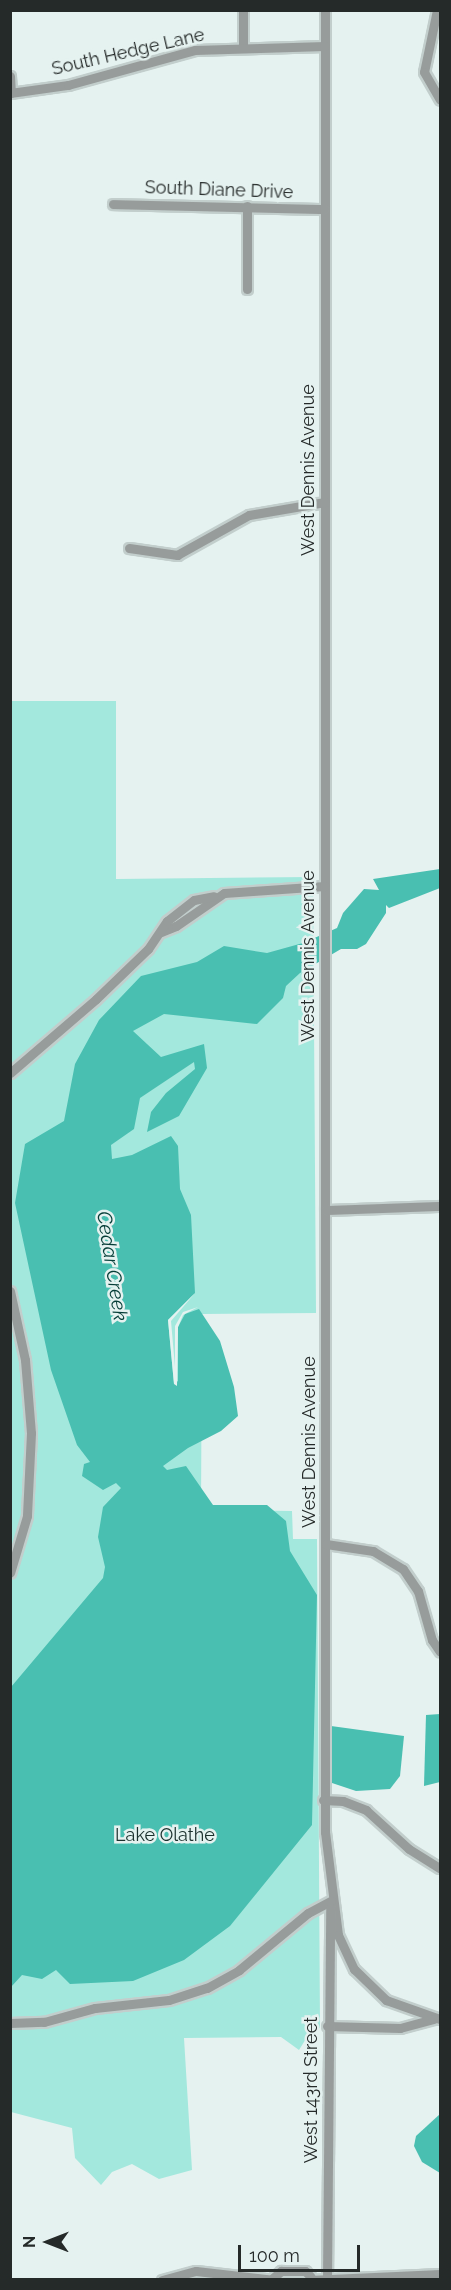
<!DOCTYPE html>
<style>
body{margin:0}
#map{position:relative;width:451px;height:2290px;overflow:hidden;background:#e5f2f0;font-family:Raleway,sans-serif}
div>[style]{position:absolute}
[style*='--x']{left:calc(var(--x)*1px);top:calc(var(--y)*1px);width:calc(var(--w)*1px);rotate:calc(var(--a)*1deg)}
.green>*{inset:0;background:#a3e8dd}
.water>*{inset:0;background:#49bfb1}
.pier>*{inset:0;background:#e5f2f0}
.roads{filter:drop-shadow(2px 0 #c2cecc) drop-shadow(-2px 0 #c2cecc) drop-shadow(0 2px #c2cecc) drop-shadow(0 -2px #c2cecc)}
.minor>*{height:9px;margin:-4.5px;padding:0 4.5px;transform-origin:4.5px;border-radius:4.5px;background:#979c9b}
span{translate:-50% -50%;white-space:nowrap;text-align:center;line-height:1.15;-webkit-text-stroke:5px #e5f2f0;paint-order:stroke}
.street-label{font-size:18px;color:#252a29}
.park-label{font-size:18px;color:#1b302d}
.water-label{font-size:20px;color:#053d37;font-style:italic}
.frame{position:absolute;inset:0;border:12px solid #252a29;pointer-events:none}
.north{position:absolute;left:18px;top:2212px;width:60px;height:60px;-webkit-text-stroke:4px #e5f2f0;paint-order:stroke;rotate:270deg;font-size:16px;font-weight:700;line-height:24px;text-align:center;color:#252a29}
.north::after{content:'';display:block;margin:auto;width:21px;height:27px;background:#252a29;clip-path:polygon(50% 0,100% 100%,50% 72%,0 100%)}
.scale{position:absolute;left:238px;top:2245px;width:122px;height:27px;box-sizing:border-box;border:3px solid #252a29;border-top:0;padding-left:8px;font-size:18px;line-height:21px;white-space:nowrap;color:#252a29;-webkit-text-stroke:4px #e5f2f0;paint-order:stroke}
</style>
<div id="map">
<div class="green">
<i style="clip-path:polygon(10px 701px,116px 701px,116px 879px,313px 877px,316px 1313px,202px 1314px,201px 1510px,292px 1511px,293px 1539px,317px 1539px,320px 2028px,312px 2029px,299px 2050px,281px 2037px,184px 2038px,192px 2170px,159px 2179px,132px 2164px,112px 2172px,101px 2185px,75px 2158px,72px 2128px,11px 2112px)"></i>
</div>
<div class="water">
<i style="clip-path:polygon(440px 869px,440px 888px,389px 908px,386px 905px,386px 913px,366px 944px,357px 949px,341px 949px,300px 973px,286px 986px,283px 998px,257px 1024px,164px 1014px,133px 1031px,161px 1057px,204px 1044px,207px 1068px,179px 1116px,147px 1132px,151px 1112px,166px 1093px,195px 1069px,194px 1062px,140px 1098px,134px 1129px,111px 1145px,112px 1159px,132px 1155px,171px 1136px,178px 1146px,180px 1189px,191px 1215px,195px 1293px,168px 1320px,174px 1384px,178px 1381px,178px 1327px,185px 1314px,199px 1309px,220px 1341px,234px 1387px,238px 1416px,221px 1431px,188px 1448px,163px 1466px,167px 1470px,186px 1466px,213px 1505px,267px 1505px,286px 1521px,290px 1551px,317px 1595px,312px 1825px,230px 1926px,184px 1960px,133px 1981px,70px 1984px,56px 1970px,42px 1979px,22px 1975px,11px 1987px,11px 1687px,103px 1578px,105px 1567px,98px 1537px,103px 1507px,121px 1488px,116px 1483px,103px 1490px,82px 1476px,84px 1464px,90px 1462px,77px 1445px,51px 1370px,15px 1203px,25px 1144px,64px 1121px,75px 1064px,99px 1020px,141px 976px,197px 962px,224px 946px,267px 953px,303px 943px,337px 928px,343px 913px,364px 889px,379px 890px,373px 879px)"></i>
<i style="clip-path:polygon(440px 1714px,440px 1782px,424px 1786px,426px 1715px)"></i>
<i style="clip-path:polygon(331px 1726px,404px 1736px,400px 1776px,390px 1789px,356px 1791px,332px 1783px,329px 1764px)"></i>
<i style="clip-path:polygon(440px 2114px,440px 2173px,422px 2162px,414px 2146px,416px 2136px)"></i>
</div>
<div class="pier">
<i style="clip-path:polygon(195px 1293px,171px 1321px,175px 1367px,175px 1326px,183px 1312px,198px 1307px,183px 1315px,178px 1327px,177px 1386px,174px 1384px,168px 1320px)"></i>
</div>
<div class="roads">
<div class="minor">
<i style="--x:243;--y:10;--w:36;--a:90"></i>
<i style="--x:325;--y:10;--w:1822;--a:90"></i>
<i style="--x:325;--y:1832;--w:104;--a:82.8"></i>
<i style="--x:338;--y:1935;--w:38;--a:65"></i>
<i style="--x:354;--y:1969;--w:45;--a:44.1"></i>
<i style="--x:386;--y:2000;--w:57;--a:19.4"></i>
<i style="--x:437;--y:10;--w:63;--a:101.8"></i>
<i style="--x:424;--y:72;--w:32;--a:60"></i>
<i style="--x:10;--y:76;--w:17;--a:87"></i>
<i style="--x:10;--y:93;--w:59;--a:-7.9"></i>
<i style="--x:68;--y:85;--w:132;--a:-15.4"></i>
<i style="--x:195;--y:50;--w:130;--a:-1.8"></i>
<i style="--x:113;--y:204;--w:212;--a:1.4"></i>
<i style="--x:247;--y:289;--w:83;--a:-90"></i>
<i style="--x:129;--y:548;--w:49;--a:8.3"></i>
<i style="--x:177;--y:555;--w:82;--a:-29.1"></i>
<i style="--x:249;--y:515;--w:77;--a:-9.7"></i>
<i style="--x:161;--y:932;--w:16;--a:-22"></i>
<i style="--x:176;--y:926;--w:58;--a:-34.5"></i>
<i style="--x:224;--y:893;--w:101;--a:-4"></i>
<i style="--x:10;--y:1073;--w:113;--a:-40.7"></i>
<i style="--x:96;--y:999;--w:72;--a:-43.9"></i>
<i style="--x:148;--y:949;--w:34;--a:-56"></i>
<i style="--x:167;--y:921;--w:34;--a:-38"></i>
<i style="--x:194;--y:900;--w:20;--a:-11"></i>
<i style="--x:325;--y:1210;--w:115;--a:-2"></i>
<i style="--x:10;--y:1291;--w:71;--a:77.7"></i>
<i style="--x:25;--y:1360;--w:73;--a:85.3"></i>
<i style="--x:31;--y:1433;--w:83;--a:92.8"></i>
<i style="--x:27;--y:1516;--w:59;--a:106.6"></i>
<i style="--x:326;--y:1544;--w:48;--a:8.5"></i>
<i style="--x:373;--y:1551;--w:35;--a:31"></i>
<i style="--x:403;--y:1569;--w:27;--a:56"></i>
<i style="--x:418;--y:1591;--w:51;--a:74.1"></i>
<i style="--x:432;--y:1640;--w:14;--a:56"></i>
<i style="--x:323;--y:1800;--w:20;--a:3"></i>
<i style="--x:343;--y:1801;--w:25;--a:21"></i>
<i style="--x:366;--y:1810;--w:58;--a:42.2"></i>
<i style="--x:409;--y:1849;--w:36;--a:32"></i>
<i style="--x:10;--y:2023;--w:34;--a:-2"></i>
<i style="--x:44;--y:2022;--w:53;--a:-15.4"></i>
<i style="--x:95;--y:2008;--w:74;--a:-6.2"></i>
<i style="--x:169;--y:2000;--w:40;--a:-18"></i>
<i style="--x:207;--y:1988;--w:37;--a:-29"></i>
<i style="--x:239;--y:1970;--w:89;--a:-39.6"></i>
<i style="--x:308;--y:1913;--w:26;--a:-28"></i>
<i style="--x:327;--y:2026;--w:73;--a:1.6"></i>
<i style="--x:400;--y:2028;--w:35;--a:-15"></i>
<i style="--x:273;--y:2278;--w:11;--a:-41"></i>
<i style="--x:281;--y:2271;--w:24;--a:0"></i>
<i style="--x:305;--y:2271;--w:8;--a:45"></i>
<i style="--x:162;--y:2280;--w:35;--a:-15"></i>
<i style="--x:196;--y:2271;--w:79;--a:6.6"></i>
<i style="--x:309;--y:2280;--w:131;--a:-2.6"></i>
<i style="--x:327;--y:2280;--w:371;--a:-89.5"></i>
</div>
</div>
<div class="street-label">
<span style="left:128px;top:52px;rotate:-13deg">South Hedge Lane</span>
<span style="left:219px;top:190px;rotate:2deg">South Diane Drive</span>
<span style="left:308px;top:470px;rotate:-90deg">West Dennis Avenue</span>
<span style="left:308px;top:956px;rotate:-90deg">West Dennis Avenue</span>
<span style="left:309px;top:1442px;rotate:-90deg">West Dennis Avenue</span>
<span style="left:311px;top:2090px;rotate:-90deg">West 143rd Street</span>
</div>
<div class="park-label">
<span style="left:165px;top:1835px">Lake Olathe</span>
</div>
<div class="water-label">
<span style="left:112px;top:1266px;rotate:81deg">Cedar Creek</span>
</div>
<div class="frame"></div>
<div class="north">N</div>
<div class="scale">100 m</div>
</div>
